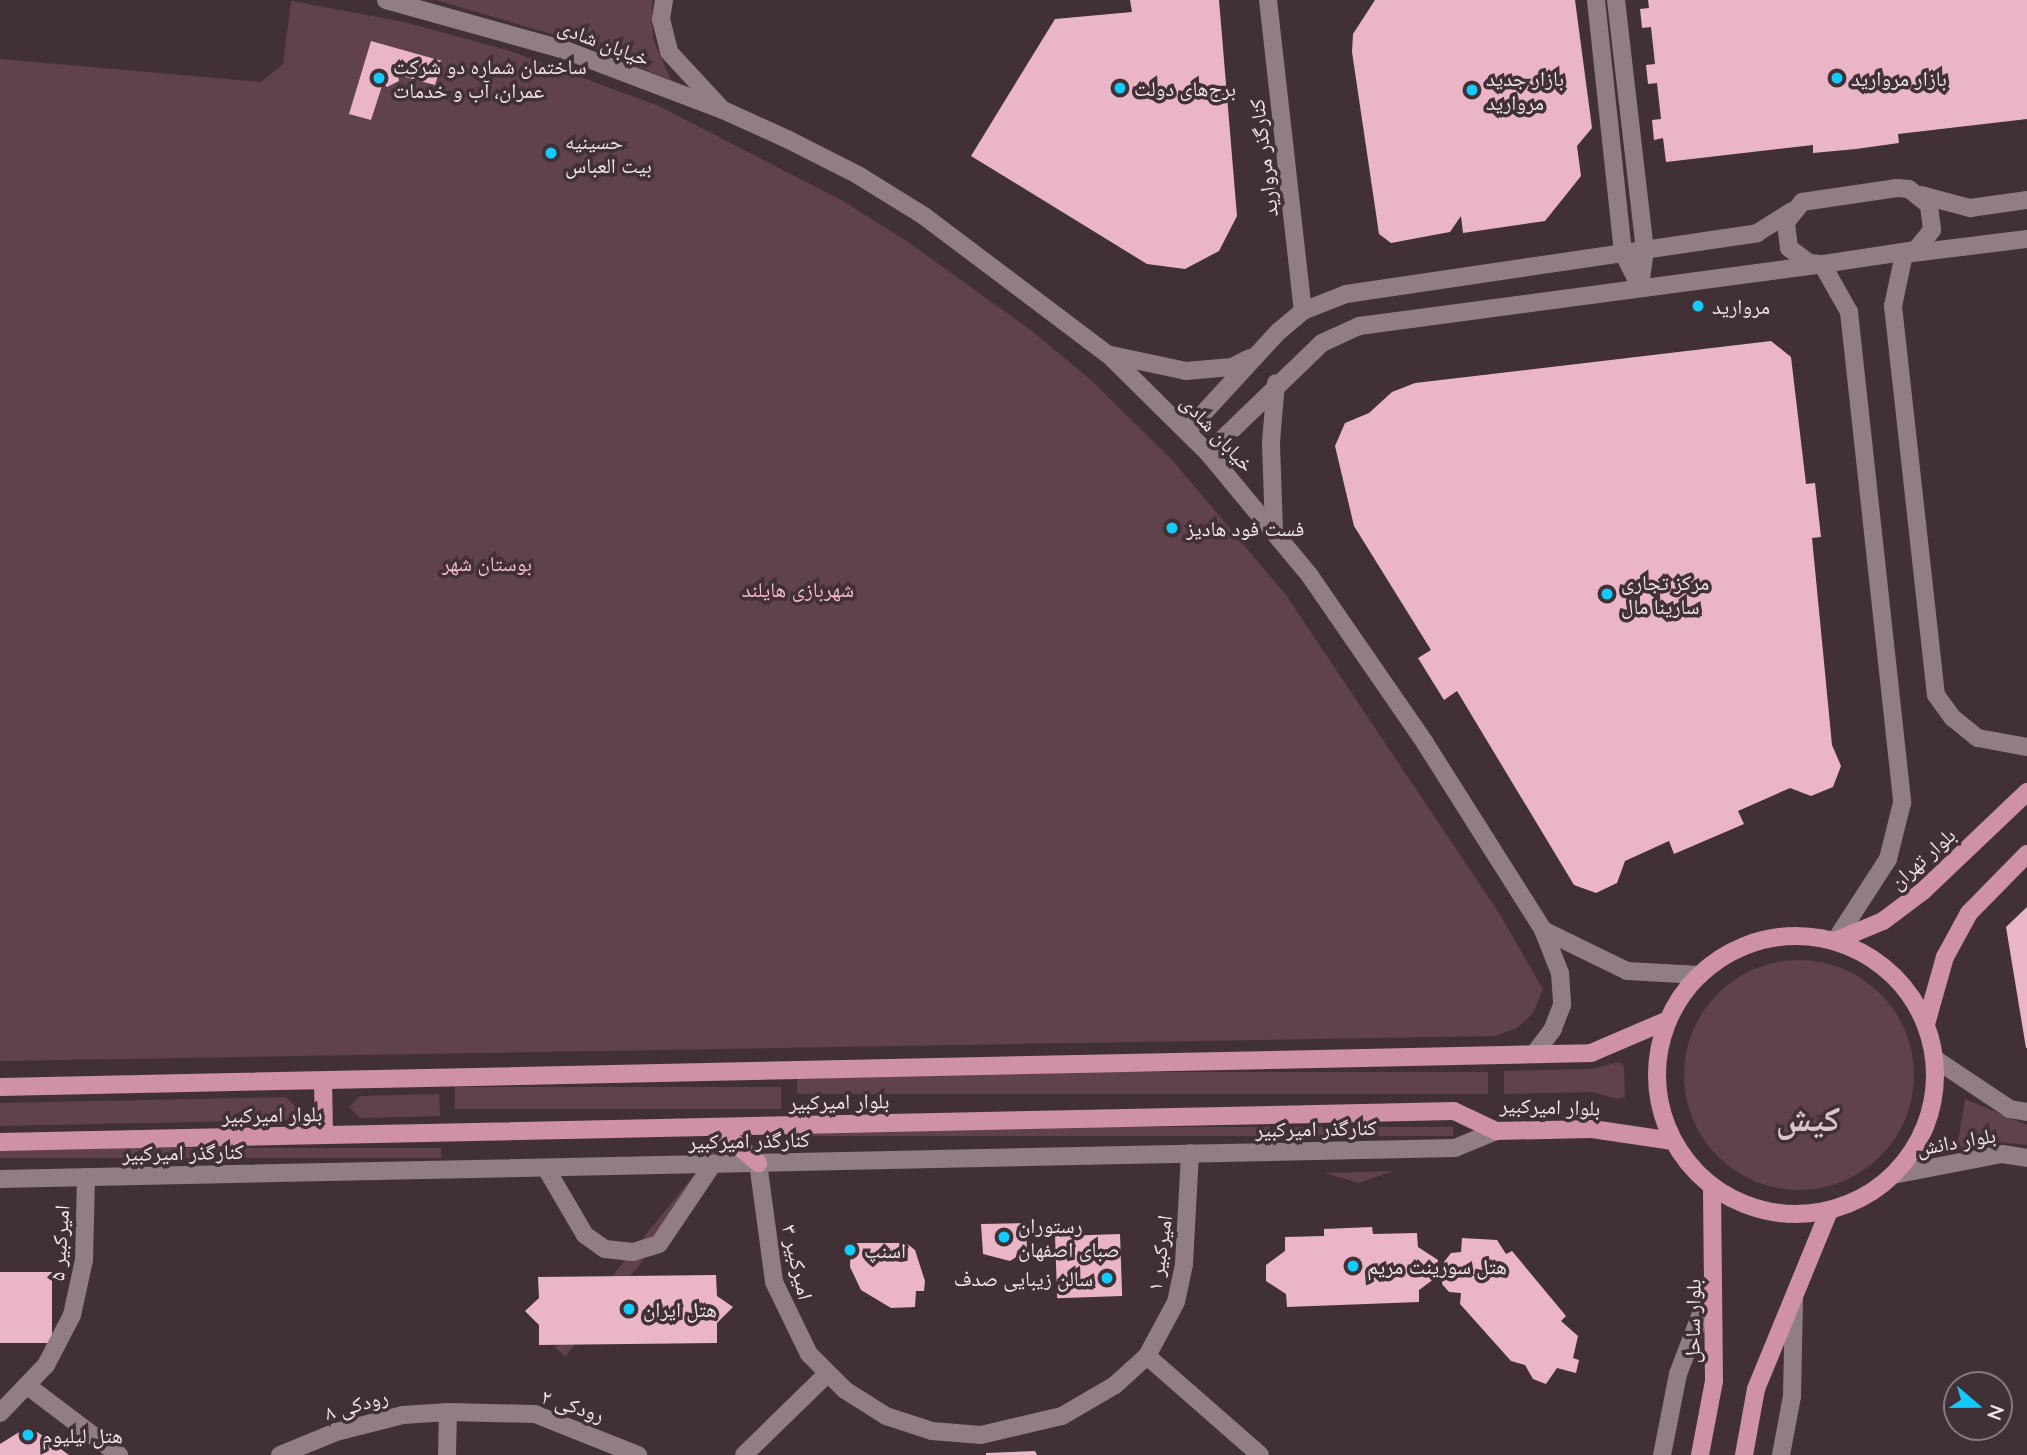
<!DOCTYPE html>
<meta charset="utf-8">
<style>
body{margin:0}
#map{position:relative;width:2027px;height:1455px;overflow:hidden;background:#413036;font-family:Lato,"Noto Naskh Arabic",sans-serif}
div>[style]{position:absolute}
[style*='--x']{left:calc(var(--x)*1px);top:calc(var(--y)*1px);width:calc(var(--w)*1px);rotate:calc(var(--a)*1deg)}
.green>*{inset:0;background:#60424c;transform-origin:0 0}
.round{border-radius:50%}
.building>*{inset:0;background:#eab6c7;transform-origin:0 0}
.minor>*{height:18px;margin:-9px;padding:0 9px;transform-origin:9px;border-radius:9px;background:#917d84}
.major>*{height:18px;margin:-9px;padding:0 9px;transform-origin:9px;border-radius:9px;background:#cf91a6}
.major>.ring{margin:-9px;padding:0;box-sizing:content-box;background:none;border:18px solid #cf91a6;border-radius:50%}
.dots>*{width:19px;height:19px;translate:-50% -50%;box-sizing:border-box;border:4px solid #413036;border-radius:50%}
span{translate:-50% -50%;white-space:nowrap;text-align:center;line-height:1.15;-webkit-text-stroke:7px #413036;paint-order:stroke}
.street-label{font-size:21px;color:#f0e5e8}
.poi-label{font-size:21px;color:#f0e5e8}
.left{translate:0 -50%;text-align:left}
.right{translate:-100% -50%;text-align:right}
.park-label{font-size:21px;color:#f8bbce}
.town-label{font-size:35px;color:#dac4cb;font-weight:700}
.north{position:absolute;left:1943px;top:1371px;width:70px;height:70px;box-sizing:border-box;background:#413036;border:2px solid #87787d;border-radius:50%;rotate:110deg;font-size:19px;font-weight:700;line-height:28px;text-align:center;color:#f0e5e8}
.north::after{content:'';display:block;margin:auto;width:24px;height:32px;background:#12cafb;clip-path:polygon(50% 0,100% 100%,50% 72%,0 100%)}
</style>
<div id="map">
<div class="green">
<i style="clip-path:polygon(436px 0,652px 0,653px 39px,671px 80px,568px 39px)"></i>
<i style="clip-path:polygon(291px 1px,404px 22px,507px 50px,659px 106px,843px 201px,908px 242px,1032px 331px,1091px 380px,1173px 461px,1286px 595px,1499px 913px,1543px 989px,1533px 1013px,1517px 1028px,1495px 1036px,0 1061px,0 59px,261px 82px,283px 64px)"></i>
<i class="round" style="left:1684px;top:960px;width:230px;height:230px"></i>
<i style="clip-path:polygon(1619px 1062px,1624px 1066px,1625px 1097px,1617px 1099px,1592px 1092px,1504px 1094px,1504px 1071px,1592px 1069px)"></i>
<i style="left:1488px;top:1072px;width:22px;height:691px;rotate:90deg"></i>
<i style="left:781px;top:1087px;width:22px;height:326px;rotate:90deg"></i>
<i style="clip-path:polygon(439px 1094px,440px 1116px,360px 1118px,349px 1107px,360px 1096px)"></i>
<i style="clip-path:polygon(286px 1097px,297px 1108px,286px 1120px,0 1126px,0 1103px)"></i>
<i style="clip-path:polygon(1965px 1099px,2027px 1125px,2027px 1145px,1999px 1142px,1957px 1148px)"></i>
<i style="left:1453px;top:1127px;width:9px;height:655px;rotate:90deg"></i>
<i style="left:720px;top:1143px;width:14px;height:263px;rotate:39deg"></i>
<i style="left:441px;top:1148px;width:10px;height:441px;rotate:90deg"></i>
<i style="clip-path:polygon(1393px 1171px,1359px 1183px,1325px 1173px)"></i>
</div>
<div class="building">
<i style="clip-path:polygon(1130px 0,1219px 0,1237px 216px,1219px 251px,1185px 269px,1147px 264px,971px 156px,1055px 19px,1132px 12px)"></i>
<i style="clip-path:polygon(1375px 0,1575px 0,1592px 128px,1577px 146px,1581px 176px,1545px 221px,1463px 233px,1461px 216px,1450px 232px,1391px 243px,1379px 234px,1352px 52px,1353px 34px)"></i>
<i style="clip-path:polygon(1648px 0,2027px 0,2027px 119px,1898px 134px,1899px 143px,1856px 149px,1813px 153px,1813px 145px,1666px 162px,1663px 138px,1654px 140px,1652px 120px,1661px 119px,1657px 83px,1648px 84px,1646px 65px,1655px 64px,1651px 27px,1642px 28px,1641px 18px,1640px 9px,1649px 8px)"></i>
<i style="clip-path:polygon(371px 41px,442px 61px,435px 85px,398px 75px,399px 81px,387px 87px,383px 83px,371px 120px,349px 114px)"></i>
<i style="clip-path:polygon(1771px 341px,1791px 357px,1806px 484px,1815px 483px,1821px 537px,1812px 538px,1832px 745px,1841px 766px,1833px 787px,1811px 796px,1790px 788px,1738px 811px,1744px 824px,1674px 854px,1669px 841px,1625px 861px,1617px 883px,1596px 893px,1574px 885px,1457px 691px,1444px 700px,1418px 658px,1431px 650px,1354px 526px,1335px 446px,1345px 423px,1369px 413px,1392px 392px,1415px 383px)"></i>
<i style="clip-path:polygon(2027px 907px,2027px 1048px,2026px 1048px,2006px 927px)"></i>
<i style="clip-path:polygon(1026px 1223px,1027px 1250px,1010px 1261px,983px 1254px,981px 1224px)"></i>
<i style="clip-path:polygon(1372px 1227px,1373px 1234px,1417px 1233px,1418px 1247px,1438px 1260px,1438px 1276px,1419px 1290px,1419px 1302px,1287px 1307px,1286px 1294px,1266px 1281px,1266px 1265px,1285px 1251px,1285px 1237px,1324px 1236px,1324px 1229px)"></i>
<i style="left:1120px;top:1234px;width:62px;height:65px;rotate:88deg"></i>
<i style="clip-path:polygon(1462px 1238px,1497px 1240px,1506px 1254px,1512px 1251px,1566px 1316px,1561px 1321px,1578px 1336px,1573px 1358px,1579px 1360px,1576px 1373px,1557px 1368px,1546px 1384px,1533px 1379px,1525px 1365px,1511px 1361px,1460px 1304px,1461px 1293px,1449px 1292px,1442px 1284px,1444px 1262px,1451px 1253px,1461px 1252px)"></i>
<i style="clip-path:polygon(851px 1243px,906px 1243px,915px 1250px,925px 1281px,924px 1291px,916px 1291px,915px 1307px,891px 1308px,861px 1290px,850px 1267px)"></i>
<i style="left:52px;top:1272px;width:71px;height:52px;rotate:90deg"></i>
<i style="clip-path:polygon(716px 1275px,717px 1296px,733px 1307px,717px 1323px,717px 1343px,539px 1345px,539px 1325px,525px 1311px,539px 1298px,538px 1277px)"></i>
<i style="clip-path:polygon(29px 1426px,69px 1455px,0 1455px,0 1444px)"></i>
<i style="clip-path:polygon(1035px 1451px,1037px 1455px,986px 1455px,986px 1453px)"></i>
</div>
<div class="minor">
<i style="--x:386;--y:0;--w:186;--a:15.6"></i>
<i style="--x:565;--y:50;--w:169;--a:20.8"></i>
<i style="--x:723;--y:110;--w:72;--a:24.4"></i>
<i style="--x:789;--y:140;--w:77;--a:26.9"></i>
<i style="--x:858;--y:175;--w:78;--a:31.8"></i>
<i style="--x:924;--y:216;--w:234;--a:37"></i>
<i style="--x:1111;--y:357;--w:136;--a:44.7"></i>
<i style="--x:1208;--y:453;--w:160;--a:50.3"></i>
<i style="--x:1310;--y:576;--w:203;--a:55.4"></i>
<i style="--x:1425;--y:743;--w:221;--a:57.7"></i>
<i style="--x:1543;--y:930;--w:46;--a:68.4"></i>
<i style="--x:1560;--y:973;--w:32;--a:86"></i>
<i style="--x:1562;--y:1005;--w:26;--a:111"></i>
<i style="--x:1553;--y:1029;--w:31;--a:127"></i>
<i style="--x:664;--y:0;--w:19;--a:99"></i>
<i style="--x:661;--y:19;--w:34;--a:76"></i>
<i style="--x:669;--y:52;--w:75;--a:47.2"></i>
<i style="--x:1268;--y:0;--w:313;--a:83.6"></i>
<i style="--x:1596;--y:0;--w:254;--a:83.9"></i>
<i style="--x:1623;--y:253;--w:38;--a:63"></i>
<i style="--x:1616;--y:0;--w:252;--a:83.4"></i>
<i style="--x:1645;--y:250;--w:37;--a:98"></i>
<i style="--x:1897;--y:188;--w:12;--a:5"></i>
<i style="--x:1909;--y:189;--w:26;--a:39"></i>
<i style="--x:1929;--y:205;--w:25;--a:83"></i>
<i style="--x:1932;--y:230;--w:26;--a:129"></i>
<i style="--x:1916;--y:250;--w:95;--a:171.5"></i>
<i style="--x:1822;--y:264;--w:13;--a:-176"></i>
<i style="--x:1809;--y:263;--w:25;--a:-143"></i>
<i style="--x:1789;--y:248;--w:26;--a:-97"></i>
<i style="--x:1786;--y:222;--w:26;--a:-51"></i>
<i style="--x:1802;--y:202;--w:96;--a:-8.4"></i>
<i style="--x:1921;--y:195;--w:51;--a:14.9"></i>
<i style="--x:1970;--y:208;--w:58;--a:-8"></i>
<i style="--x:2027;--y:239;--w:124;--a:173"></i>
<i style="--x:1904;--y:254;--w:53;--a:101.9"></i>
<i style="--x:1893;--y:306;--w:391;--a:83.7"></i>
<i style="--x:1936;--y:695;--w:29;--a:54"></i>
<i style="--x:1953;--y:718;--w:32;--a:39"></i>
<i style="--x:1978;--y:738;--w:50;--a:10.4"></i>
<i style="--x:1111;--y:355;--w:77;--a:12"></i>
<i style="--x:1186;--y:371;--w:46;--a:-5"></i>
<i style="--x:1232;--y:367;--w:20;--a:-27"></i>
<i style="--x:1187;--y:431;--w:134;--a:-47.4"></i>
<i style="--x:1278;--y:332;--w:33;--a:-40"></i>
<i style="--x:1303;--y:311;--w:46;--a:-21.6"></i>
<i style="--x:1346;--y:294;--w:416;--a:-8.4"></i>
<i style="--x:1757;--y:233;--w:41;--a:-32.2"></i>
<i style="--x:1208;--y:453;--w:158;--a:-44"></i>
<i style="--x:1322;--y:343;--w:41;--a:-24.7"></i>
<i style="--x:1359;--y:326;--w:467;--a:-7.6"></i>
<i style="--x:1822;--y:264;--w:55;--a:60.6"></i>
<i style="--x:1849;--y:312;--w:494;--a:83.8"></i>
<i style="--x:1902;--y:803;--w:58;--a:104"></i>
<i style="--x:1888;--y:859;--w:98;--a:122.9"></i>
<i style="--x:1274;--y:530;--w:88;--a:-92"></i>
<i style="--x:1271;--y:442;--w:59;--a:-85.2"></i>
<i style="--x:1543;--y:930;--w:93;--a:26"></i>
<i style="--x:1627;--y:971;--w:73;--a:3.1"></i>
<i style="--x:1935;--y:1059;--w:90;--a:33.7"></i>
<i style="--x:2010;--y:1109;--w:17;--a:10"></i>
<i style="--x:758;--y:1163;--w:120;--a:82.3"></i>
<i style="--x:774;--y:1282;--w:80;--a:64.1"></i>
<i style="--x:809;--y:1354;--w:51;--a:45"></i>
<i style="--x:845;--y:1390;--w:49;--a:32.4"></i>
<i style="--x:886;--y:1416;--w:48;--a:18.1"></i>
<i style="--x:932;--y:1431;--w:49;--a:4.7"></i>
<i style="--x:981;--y:1435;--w:83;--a:-13.2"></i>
<i style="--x:1062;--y:1416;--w:61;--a:-30.3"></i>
<i style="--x:1115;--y:1385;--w:43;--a:-42.2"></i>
<i style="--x:1147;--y:1356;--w:61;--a:-61.8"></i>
<i style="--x:1176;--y:1302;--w:39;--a:-78"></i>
<i style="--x:1184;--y:1264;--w:111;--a:-86.9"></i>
<i style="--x:547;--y:1170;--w:75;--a:59.7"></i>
<i style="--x:585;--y:1235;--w:24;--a:35"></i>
<i style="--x:605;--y:1249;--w:28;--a:6"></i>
<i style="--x:633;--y:1252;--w:27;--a:-17"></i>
<i style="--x:659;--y:1244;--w:97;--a:-56"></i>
<i style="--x:1893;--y:1175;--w:111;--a:-10.9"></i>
<i style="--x:2002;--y:1154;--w:25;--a:9"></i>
<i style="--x:0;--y:1179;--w:1455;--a:-1.22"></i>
<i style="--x:1455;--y:1148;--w:44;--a:-22.5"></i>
<i style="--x:1147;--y:1356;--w:150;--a:41.2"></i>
<i style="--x:29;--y:1387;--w:113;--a:37.1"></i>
<i style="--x:0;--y:1413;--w:66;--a:-46.2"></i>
<i style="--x:46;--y:1365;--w:56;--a:-62.5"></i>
<i style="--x:72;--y:1315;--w:56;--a:-77.7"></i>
<i style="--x:84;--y:1260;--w:83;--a:-88.6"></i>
<i style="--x:280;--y:1455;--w:61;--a:-22.3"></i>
<i style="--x:336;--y:1432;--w:69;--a:-14.2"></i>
<i style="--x:403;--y:1415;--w:45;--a:-3.8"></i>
<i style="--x:448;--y:1412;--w:87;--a:1.3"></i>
<i style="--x:535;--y:1414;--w:111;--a:21.7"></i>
<i style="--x:447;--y:1455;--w:43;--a:-88.7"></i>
<i style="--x:744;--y:1455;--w:116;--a:-44.3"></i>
<i style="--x:1662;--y:1455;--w:83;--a:-78.8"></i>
<i style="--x:1678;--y:1374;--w:98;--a:-69.2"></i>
<i style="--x:1781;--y:1455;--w:60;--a:-79.4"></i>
<i style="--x:1792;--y:1396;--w:97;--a:-88.8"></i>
</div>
<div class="major">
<i class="ring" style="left:1657px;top:936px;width:260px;height:260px"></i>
<i style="--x:1835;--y:941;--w:52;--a:-22.6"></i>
<i style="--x:1883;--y:921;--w:50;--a:-36.9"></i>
<i style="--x:1923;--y:891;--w:144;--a:-43.6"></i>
<i style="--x:1926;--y:1024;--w:70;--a:-74.2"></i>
<i style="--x:1945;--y:957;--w:50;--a:-61.4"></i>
<i style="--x:1969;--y:913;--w:83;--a:-45.5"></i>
<i style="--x:323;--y:1081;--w:54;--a:88.9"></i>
<i style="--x:0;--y:1087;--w:1591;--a:-1.22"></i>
<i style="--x:1591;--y:1053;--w:84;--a:-23.2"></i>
<i style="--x:717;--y:1127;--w:55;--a:41.3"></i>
<i style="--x:0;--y:1142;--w:1454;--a:-1.22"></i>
<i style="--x:1454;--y:1111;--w:47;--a:25.5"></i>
<i style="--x:1496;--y:1131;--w:96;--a:-1.2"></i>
<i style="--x:1592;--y:1129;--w:82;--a:8.4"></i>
<i style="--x:1700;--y:1455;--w:75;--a:-79.3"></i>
<i style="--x:1714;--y:1381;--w:194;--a:-90.6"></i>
<i style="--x:1744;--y:1455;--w:67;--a:-79.7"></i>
<i style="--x:1756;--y:1389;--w:192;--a:-67.7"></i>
</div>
<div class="dots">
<i style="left:379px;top:78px;background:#12cafb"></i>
<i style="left:1837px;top:78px;background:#12cafb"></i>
<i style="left:1120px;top:88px;background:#12cafb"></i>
<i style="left:1472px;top:90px;background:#12cafb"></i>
<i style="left:551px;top:153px;background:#12cafb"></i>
<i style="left:1698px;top:306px;background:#12cafb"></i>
<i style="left:1172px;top:528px;background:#12cafb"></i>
<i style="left:1607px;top:594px;background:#12cafb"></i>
<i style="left:1004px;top:1237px;background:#12cafb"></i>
<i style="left:850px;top:1250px;background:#12cafb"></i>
<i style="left:1353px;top:1266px;background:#12cafb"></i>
<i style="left:1107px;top:1278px;background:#12cafb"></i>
<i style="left:629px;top:1309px;background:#12cafb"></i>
<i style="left:28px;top:1435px;background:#12cafb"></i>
</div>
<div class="street-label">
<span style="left:604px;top:42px;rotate:21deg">خیابان شادی</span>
<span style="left:1263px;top:158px;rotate:-97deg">کنارگذر مروارید</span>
<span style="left:1218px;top:433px;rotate:47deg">خیابان شادی</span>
<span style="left:1922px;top:858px;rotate:-42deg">بلوار تهران</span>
<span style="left:839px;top:1101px;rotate:-1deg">بلوار امیرکبیر</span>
<span style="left:1550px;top:1106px;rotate:2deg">بلوار امیرکبیر</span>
<span style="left:272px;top:1114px;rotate:-1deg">بلوار امیرکبیر</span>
<span style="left:1316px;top:1128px;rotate:-1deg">کنارگذر امیرکبیر</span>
<span style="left:749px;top:1140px;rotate:-1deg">کنارگذر امیرکبیر</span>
<span style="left:1956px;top:1141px;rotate:-10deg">بلوار دانش</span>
<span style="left:183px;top:1152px;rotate:-1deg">کنارگذر امیرکبیر</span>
<span style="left:59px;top:1243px;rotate:-86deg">امیرکبیر ۵</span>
<span style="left:1159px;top:1253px;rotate:-82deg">امیرکبیر ۱</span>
<span style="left:798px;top:1262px;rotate:77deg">امیرکبیر ۳</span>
<span style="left:1692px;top:1321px;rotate:-89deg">بلوار ساحل</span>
<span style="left:356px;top:1404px;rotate:-16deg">رودکی ۸</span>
<span style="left:573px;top:1405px;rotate:18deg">رودکی ۲</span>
</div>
<div class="poi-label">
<span class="left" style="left:393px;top:78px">ساختمان شماره دو شرکت<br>عمران، آب و خدمات</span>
<span class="left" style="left:1486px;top:90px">بازار جدید<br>مروارید</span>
<span class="left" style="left:1851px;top:78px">بازار مروارید</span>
<span class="left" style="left:1134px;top:88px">برج‌های دولت</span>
<span class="left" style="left:565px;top:153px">حسینیه<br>بیت العباس</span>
<span class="left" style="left:1712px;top:306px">مروارید</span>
<span class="left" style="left:1186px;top:528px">فست فود هادیز</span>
<span class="left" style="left:1621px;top:594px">مرکز تجاری<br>سارینا مال</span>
<span class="left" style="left:1018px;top:1237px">رستوران<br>صبای اصفهان</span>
<span class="left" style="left:864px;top:1250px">اسنپ</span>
<span class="left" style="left:1367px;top:1266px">هتل سورینت مريم</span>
<span class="right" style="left:1093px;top:1278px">سالن زیبایی صدف</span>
<span class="left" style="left:643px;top:1309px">هتل ایران</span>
<span class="left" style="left:42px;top:1435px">هتل لیلیوم</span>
</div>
<div class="park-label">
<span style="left:487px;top:563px">بوستان شهر</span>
<span style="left:798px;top:589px">شهربازی هایلند</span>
</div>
<div class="town-label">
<span style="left:1808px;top:1117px">كيش</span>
</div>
<div class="north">N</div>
</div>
